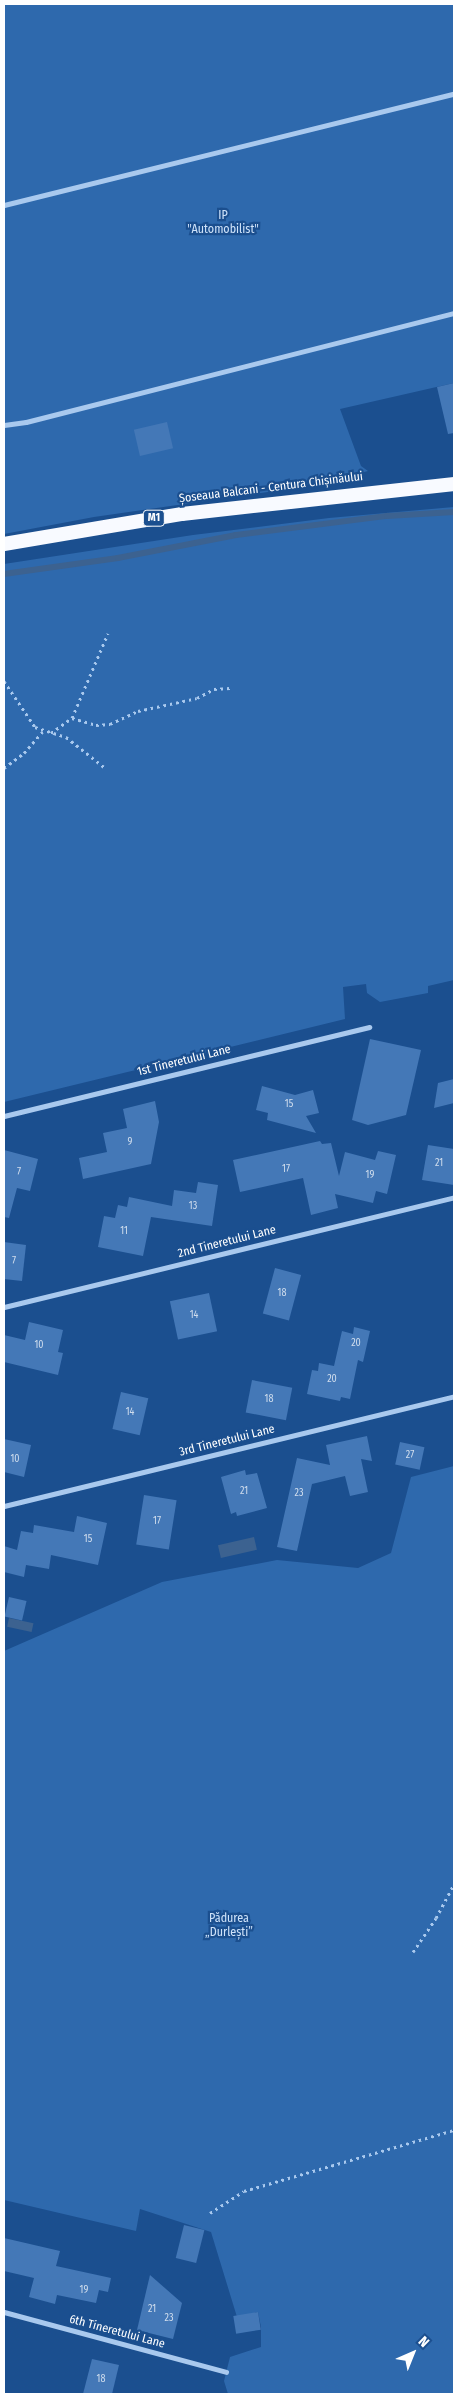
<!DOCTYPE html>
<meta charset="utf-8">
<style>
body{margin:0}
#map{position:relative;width:458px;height:2398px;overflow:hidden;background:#1b4f8f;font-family:"Fira Sans Condensed",sans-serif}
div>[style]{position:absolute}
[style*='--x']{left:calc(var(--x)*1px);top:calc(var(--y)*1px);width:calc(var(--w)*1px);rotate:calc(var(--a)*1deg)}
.green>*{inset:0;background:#2e69ad}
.water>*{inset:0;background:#3c6290;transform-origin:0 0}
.stream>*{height:5.5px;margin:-2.75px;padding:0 2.75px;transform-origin:2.75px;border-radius:2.75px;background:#3c6290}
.building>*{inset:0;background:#4478b7;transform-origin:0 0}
.path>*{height:3px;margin-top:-1.5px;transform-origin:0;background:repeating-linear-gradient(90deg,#a9c9ee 0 2.5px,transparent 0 6.5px)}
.minor>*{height:5px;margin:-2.5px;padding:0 2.5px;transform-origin:2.5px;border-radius:2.5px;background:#a9c9ee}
.trunk>*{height:14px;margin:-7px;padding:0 7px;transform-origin:7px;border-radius:7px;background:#f8faff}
span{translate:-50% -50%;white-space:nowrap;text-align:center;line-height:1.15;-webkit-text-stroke:4.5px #1b4f8f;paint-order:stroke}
.number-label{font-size:10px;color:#d0dded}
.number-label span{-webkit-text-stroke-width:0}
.shield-label span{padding:1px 4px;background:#1b4f8f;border:1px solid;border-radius:4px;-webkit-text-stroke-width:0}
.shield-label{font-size:11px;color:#fff;font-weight:700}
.park-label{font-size:12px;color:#cfe3fa}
.street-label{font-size:12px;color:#fff}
.frame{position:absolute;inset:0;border:5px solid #fff;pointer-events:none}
.north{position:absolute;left:388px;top:2328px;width:50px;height:50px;-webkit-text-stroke:4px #1b4f8f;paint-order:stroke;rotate:44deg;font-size:14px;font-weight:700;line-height:20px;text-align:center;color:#fff}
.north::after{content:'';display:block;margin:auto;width:18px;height:22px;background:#fff;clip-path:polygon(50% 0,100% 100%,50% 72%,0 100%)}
</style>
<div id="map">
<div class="green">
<i style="clip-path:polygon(4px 4px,454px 4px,454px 383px,340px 409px,361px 466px,368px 471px,309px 486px,94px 517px,4px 534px)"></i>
<i style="clip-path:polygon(454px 507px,454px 980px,428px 986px,428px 993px,380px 1002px,367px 993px,366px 984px,343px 987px,345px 1019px,4px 1102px,4px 564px,193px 535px,329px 518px)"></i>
<i style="clip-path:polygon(454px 1466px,454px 2394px,228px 2394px,224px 2381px,230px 2357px,261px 2347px,261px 2327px,258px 2312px,237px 2317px,211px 2232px,140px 2209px,136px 2231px,4px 2200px,4px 1651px,162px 1582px,277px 1560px,358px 1568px,391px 1553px,411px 1477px)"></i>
</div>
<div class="water">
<i style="left:254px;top:1537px;width:13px;height:37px;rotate:77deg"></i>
<i style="left:9px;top:1618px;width:25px;height:9px;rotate:12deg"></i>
</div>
<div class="stream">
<i style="--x:4;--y:574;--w:115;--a:-8"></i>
<i style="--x:118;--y:558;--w:120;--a:-11"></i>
<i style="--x:236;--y:535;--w:152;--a:-7.2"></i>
<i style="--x:387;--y:516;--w:67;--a:-3.4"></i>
</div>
<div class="building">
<i style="clip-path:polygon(454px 383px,454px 433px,448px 434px,437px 387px)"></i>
<i style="left:167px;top:422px;width:27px;height:34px;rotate:77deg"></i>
<i style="clip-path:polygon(370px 1039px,421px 1050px,406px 1115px,368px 1125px,352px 1120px)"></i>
<i style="clip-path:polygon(454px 1079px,454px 1103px,434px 1108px,438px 1083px)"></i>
<i style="clip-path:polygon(262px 1086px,295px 1095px,313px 1090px,319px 1113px,306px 1116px,316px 1133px,267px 1120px,268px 1113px,256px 1110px)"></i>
<i style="clip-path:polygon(155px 1101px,159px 1122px,151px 1164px,83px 1179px,79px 1158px,107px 1152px,103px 1133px,127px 1128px,123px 1109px)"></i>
<i style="clip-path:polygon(320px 1141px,322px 1144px,331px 1143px,339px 1176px,345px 1152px,375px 1160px,378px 1151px,396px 1155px,387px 1194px,376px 1191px,373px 1203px,335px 1194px,338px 1208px,311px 1215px,303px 1178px,240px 1192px,233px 1160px)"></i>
<i style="clip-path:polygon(428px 1145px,454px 1149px,454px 1185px,422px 1180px)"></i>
<i style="clip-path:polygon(4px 1150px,38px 1159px,30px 1191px,17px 1188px,9px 1218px,4px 1217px)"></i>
<i style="clip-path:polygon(198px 1182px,218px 1185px,212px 1226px,151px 1217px,143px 1256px,98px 1247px,104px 1216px,115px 1218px,118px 1205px,127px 1207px,129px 1197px,172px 1206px,174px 1190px,196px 1193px)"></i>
<i style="clip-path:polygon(4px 1242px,26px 1245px,22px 1281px,4px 1279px)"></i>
<i style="left:275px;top:1268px;width:27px;height:47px;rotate:15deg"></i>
<i style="left:209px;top:1293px;width:39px;height:40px;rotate:78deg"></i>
<i style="clip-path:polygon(29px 1322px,63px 1330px,58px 1352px,63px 1353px,58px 1375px,4px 1362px,4px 1335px,25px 1340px)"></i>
<i style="clip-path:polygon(354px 1327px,370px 1331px,363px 1362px,358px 1360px,350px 1399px,341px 1397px,340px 1401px,307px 1394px,312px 1370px,318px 1371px,319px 1363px,334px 1366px,342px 1331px,353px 1334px)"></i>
<i style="left:252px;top:1380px;width:41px;height:33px;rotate:11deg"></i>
<i style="left:121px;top:1392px;width:28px;height:38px;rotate:13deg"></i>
<i style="clip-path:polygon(367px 1436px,372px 1461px,361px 1459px,368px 1492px,350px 1496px,345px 1476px,312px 1484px,297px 1551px,277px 1547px,297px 1458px,330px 1465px,326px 1445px)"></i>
<i style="clip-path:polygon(4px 1439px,31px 1445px,24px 1477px,4px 1472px)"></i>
<i style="left:400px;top:1442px;width:25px;height:23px;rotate:12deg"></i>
<i style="clip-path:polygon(245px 1470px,246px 1475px,257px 1473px,267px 1508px,237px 1516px,236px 1512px,231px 1514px,221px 1477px)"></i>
<i style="left:144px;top:1495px;width:33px;height:50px;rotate:9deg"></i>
<i style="clip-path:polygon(77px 1516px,107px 1523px,98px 1565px,51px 1555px,49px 1569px,26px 1565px,24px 1577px,4px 1572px,4px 1546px,17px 1550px,21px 1531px,33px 1533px,34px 1525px,74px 1532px)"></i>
<i style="left:9px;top:1597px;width:18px;height:20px;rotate:13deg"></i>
<i style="left:184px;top:2225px;width:21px;height:34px;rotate:14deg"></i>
<i style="clip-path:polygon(4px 2238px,60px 2251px,56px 2266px,111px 2278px,108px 2292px,99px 2290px,96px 2303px,57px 2295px,55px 2304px,29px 2297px,34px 2278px,4px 2271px)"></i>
<i style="clip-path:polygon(150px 2275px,182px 2303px,173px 2339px,137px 2330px)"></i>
<i style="left:258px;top:2312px;width:18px;height:25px;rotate:81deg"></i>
<i style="clip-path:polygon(92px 2359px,119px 2365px,112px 2394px,83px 2394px)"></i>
</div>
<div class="path">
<i style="--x:4;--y:681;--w:55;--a:56"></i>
<i style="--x:35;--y:727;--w:33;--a:18"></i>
<i style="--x:66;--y:737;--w:48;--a:38.3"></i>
<i style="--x:72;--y:718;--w:25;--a:16"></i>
<i style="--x:96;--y:725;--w:14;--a:-4"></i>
<i style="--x:110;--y:724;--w:31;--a:-25"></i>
<i style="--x:138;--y:711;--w:60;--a:-12.4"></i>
<i style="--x:197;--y:698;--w:19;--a:-28"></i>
<i style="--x:214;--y:689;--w:16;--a:-4"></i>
<i style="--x:51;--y:733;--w:26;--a:-36"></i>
<i style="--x:72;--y:718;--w:92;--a:-67"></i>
<i style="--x:4;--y:768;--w:25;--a:-37"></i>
<i style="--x:24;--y:753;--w:29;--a:-49"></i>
<i style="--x:413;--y:1952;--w:41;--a:-55.9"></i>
<i style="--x:436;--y:1918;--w:38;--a:-62"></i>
<i style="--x:210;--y:2213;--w:40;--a:-32.9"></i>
<i style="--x:244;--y:2191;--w:219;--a:-16.2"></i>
</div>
<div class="minor">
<i style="--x:4;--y:205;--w:463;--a:-13.9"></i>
<i style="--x:4;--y:425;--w:22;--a:-8"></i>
<i style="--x:26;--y:422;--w:442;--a:-14.3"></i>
<i style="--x:4;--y:1116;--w:376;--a:-13.7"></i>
<i style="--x:4;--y:1307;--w:463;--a:-13.7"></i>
<i style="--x:4;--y:1506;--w:463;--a:-13.7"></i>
<i style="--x:4;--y:2312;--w:230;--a:15.1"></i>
</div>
<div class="trunk">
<i style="--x:4;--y:544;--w:181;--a:-9.6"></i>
<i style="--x:182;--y:514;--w:274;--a:-6.3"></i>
</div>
<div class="number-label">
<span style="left:289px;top:1105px">15</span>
<span style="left:130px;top:1143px">9</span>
<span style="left:439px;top:1164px">21</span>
<span style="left:286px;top:1170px">17</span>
<span style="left:19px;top:1173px">7</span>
<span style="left:370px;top:1176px">19</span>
<span style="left:193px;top:1207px">13</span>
<span style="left:124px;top:1232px">11</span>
<span style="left:14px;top:1262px">7</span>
<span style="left:282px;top:1294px">18</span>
<span style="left:194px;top:1316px">14</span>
<span style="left:356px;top:1344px">20</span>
<span style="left:39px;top:1346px">10</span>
<span style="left:332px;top:1380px">20</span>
<span style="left:269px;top:1400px">18</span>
<span style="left:130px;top:1413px">14</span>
<span style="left:410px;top:1456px">27</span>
<span style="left:15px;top:1460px">10</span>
<span style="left:244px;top:1492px">21</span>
<span style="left:299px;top:1494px">23</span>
<span style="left:157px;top:1522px">17</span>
<span style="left:88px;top:1540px">15</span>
<span style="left:84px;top:2291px">19</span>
<span style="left:152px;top:2310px">21</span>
<span style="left:169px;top:2319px">23</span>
<span style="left:101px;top:2380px">18</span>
</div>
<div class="shield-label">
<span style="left:154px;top:518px">M1</span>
</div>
<div class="park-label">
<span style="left:223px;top:223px">IP<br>"Automobilist"</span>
<span style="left:229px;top:1926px">Pădurea<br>„Durlești”</span>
</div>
<div class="street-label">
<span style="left:271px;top:488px;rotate:-7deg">Șoseaua Balcani - Centura Chișinăului</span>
<span style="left:184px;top:1061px;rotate:-14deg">1st Tineretului Lane</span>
<span style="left:227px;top:1242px;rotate:-14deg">2nd Tineretului Lane</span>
<span style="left:227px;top:1441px;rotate:-14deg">3rd Tineretului Lane</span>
<span style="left:117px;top:2332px;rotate:15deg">6th Tineretului Lane</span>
</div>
<div class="frame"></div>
<div class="north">N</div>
</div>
